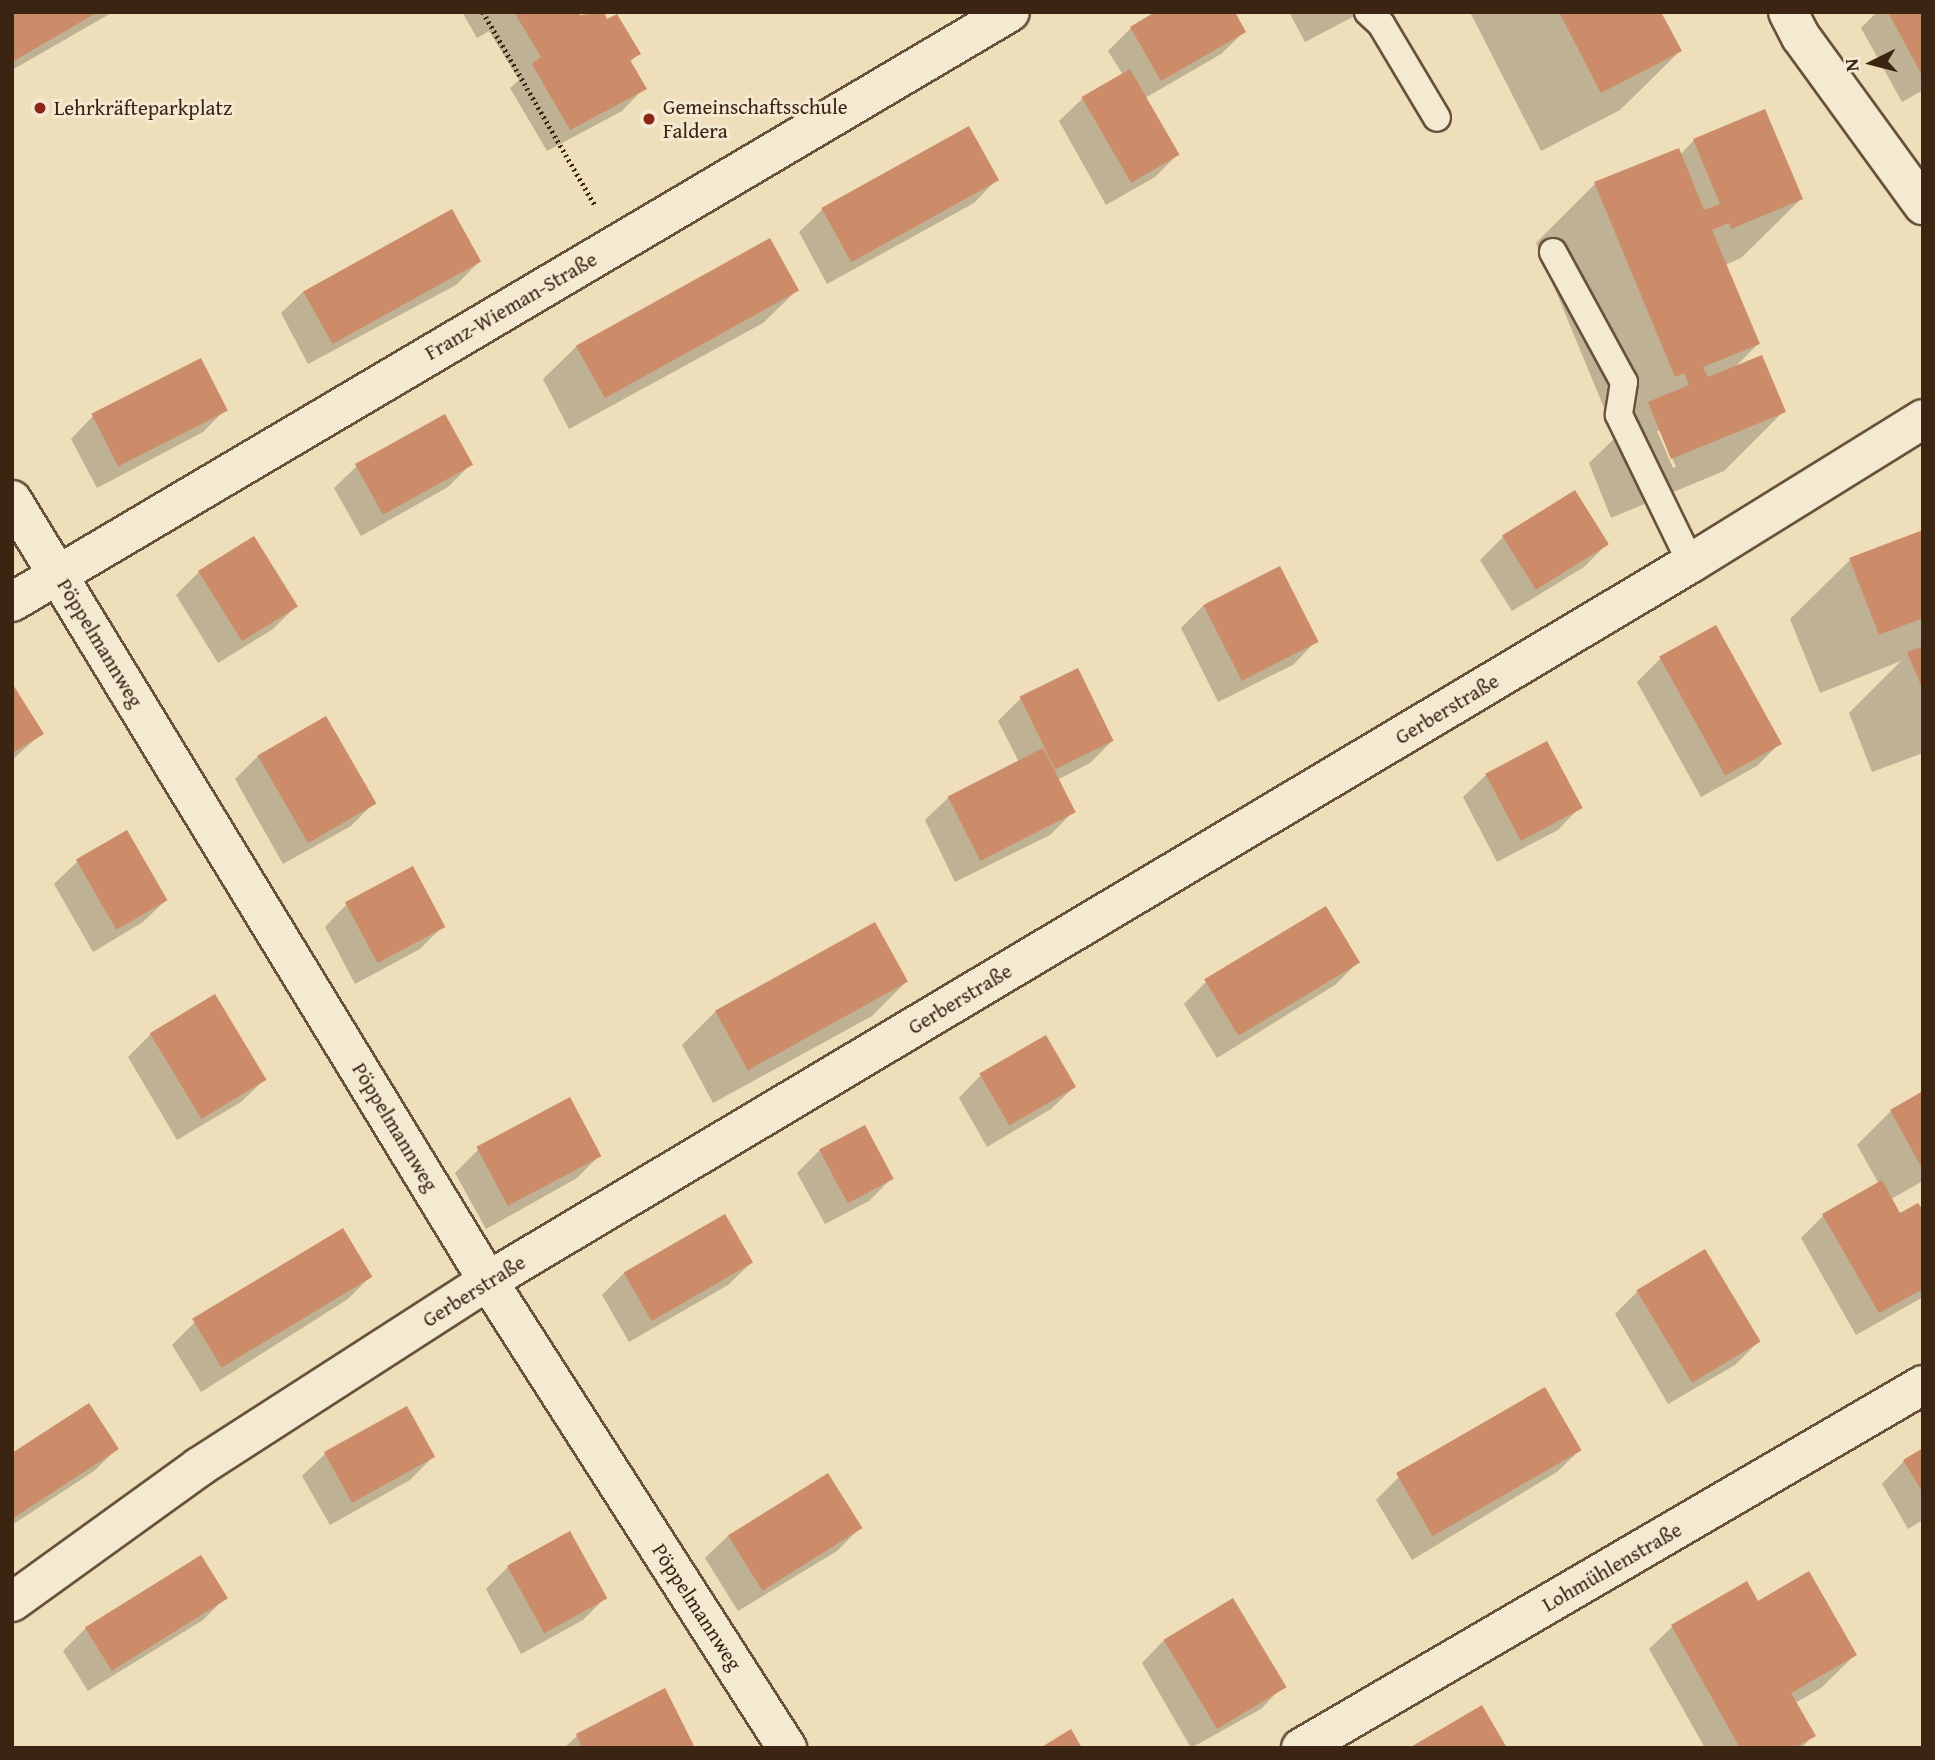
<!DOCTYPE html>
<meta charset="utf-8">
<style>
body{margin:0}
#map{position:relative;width:1935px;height:1760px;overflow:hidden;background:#eedeb9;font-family:"Gentium Book Plus",serif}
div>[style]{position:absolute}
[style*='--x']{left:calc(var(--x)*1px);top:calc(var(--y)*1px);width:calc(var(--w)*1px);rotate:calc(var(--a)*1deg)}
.shadow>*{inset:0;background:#0003}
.building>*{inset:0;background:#cd8c69;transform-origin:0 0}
.path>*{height:4.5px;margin-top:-2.25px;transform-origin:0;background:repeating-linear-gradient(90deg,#3c2412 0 2px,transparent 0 5.5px)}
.roads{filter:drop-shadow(2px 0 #68523c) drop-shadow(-2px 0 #68523c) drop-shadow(0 2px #68523c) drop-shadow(0 -2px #68523c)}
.lane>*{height:26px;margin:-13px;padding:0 13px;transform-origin:13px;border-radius:13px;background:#f4ead2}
.street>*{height:38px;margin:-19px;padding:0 19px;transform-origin:19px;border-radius:19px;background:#f4ead2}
.secondary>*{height:38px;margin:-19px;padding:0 19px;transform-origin:19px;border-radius:19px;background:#f4ead2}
.dots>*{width:19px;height:19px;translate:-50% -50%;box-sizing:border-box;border:4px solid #f4ead2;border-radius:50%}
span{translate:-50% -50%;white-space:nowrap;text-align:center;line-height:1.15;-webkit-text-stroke:6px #f4ead2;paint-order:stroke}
.poi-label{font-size:21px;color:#3c2412}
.left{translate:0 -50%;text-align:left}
.street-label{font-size:21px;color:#3c2412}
.frame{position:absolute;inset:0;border:14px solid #3c2412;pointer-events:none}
.north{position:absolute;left:1837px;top:28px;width:70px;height:70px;-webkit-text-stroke:5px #f4ead2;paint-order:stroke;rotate:264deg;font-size:19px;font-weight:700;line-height:28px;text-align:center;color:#3c2412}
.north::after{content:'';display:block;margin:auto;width:24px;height:32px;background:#3c2412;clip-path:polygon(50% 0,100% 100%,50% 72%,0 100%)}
</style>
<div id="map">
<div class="shadow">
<i style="clip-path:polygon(12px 12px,113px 12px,12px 70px)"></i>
<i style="clip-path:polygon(462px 12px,576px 12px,579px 17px,606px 21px,638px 54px,629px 63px,644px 88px,622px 111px,547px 151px,510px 88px,519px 80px,489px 31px,477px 38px)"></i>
<i style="clip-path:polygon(1289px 12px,1362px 12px,1305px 42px)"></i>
<i style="clip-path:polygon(1470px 12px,1660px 12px,1680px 51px,1620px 110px,1541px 151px)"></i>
<i style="clip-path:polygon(1877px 12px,1923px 12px,1923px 90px,1902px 102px,1861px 28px)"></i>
<i style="clip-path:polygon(1131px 28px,1244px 32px,1221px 54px,1145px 98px,1178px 154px,1155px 177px,1106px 205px,1059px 121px,1082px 99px,1123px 75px,1108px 51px)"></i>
<i style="clip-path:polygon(evenodd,1694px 140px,1801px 199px,1741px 258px,1725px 265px,1758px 344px,1733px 369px,1784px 411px,1724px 471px,1611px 518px,1589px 463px,1616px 437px,1536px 243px,1595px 184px,1680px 155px,1694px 140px,1657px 431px,1661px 431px,1676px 467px,1673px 468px,1657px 431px)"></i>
<i style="clip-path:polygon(996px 180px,974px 203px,827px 284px,799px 232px,822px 210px)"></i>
<i style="clip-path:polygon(479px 262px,456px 285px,308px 364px,281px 313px,304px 291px)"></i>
<i style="clip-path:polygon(797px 290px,763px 323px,569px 429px,543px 379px,577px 346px)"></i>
<i style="clip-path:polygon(226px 409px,203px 432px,97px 488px,71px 439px,93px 416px)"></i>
<i style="clip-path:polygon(470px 465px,448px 487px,361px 536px,334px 488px,357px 466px)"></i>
<i style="clip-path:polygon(1923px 531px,1923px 753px,1872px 772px,1849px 713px,1901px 661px,1820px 693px,1790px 619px,1850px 560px)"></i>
<i style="clip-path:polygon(1503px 537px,1607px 544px,1584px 567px,1512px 611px,1480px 560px)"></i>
<i style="clip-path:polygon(254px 538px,296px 606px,273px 629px,218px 663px,176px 595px,199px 572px)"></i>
<i style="clip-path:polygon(1204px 605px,1315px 642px,1293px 665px,1218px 702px,1181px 628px)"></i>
<i style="clip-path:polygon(1715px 628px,1780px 743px,1757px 766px,1701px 797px,1637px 682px,1660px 659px)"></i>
<i style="clip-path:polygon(12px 686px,42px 733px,12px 760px)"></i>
<i style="clip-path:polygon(1021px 698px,1112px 741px,1090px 763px,1057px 780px,1073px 812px,1050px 835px,955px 882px,925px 820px,948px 798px,1019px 762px,998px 721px)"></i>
<i style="clip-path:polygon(325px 718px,373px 804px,351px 826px,283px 864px,235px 779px,258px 756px)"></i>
<i style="clip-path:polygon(1547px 743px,1580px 807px,1558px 830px,1497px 862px,1463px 797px,1486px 775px)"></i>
<i style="clip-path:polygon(126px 833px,166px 900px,143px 922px,93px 952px,54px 884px,77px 862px)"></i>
<i style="clip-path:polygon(347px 904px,443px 926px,420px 949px,355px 984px,325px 927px)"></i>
<i style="clip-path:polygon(1358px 962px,1335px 985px,1217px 1058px,1184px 1004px,1207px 981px)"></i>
<i style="clip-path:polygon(906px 982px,872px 1016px,713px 1103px,682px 1045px,716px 1011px)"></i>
<i style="clip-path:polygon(151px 1034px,264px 1080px,241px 1102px,177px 1140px,128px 1057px)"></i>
<i style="clip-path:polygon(981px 1075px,1074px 1087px,1051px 1109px,987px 1147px,959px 1098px)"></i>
<i style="clip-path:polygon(1923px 1093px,1923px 1181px,1891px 1199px,1900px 1215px,1923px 1214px,1923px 1297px,1856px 1335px,1801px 1238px,1823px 1216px,1879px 1184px,1857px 1145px,1891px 1111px)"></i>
<i style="clip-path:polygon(570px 1099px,600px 1155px,577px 1178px,486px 1229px,455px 1173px,478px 1150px)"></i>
<i style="clip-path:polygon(820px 1150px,892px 1178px,869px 1201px,825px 1224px,797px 1173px)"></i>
<i style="clip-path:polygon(751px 1263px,728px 1285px,629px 1342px,602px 1295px,624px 1273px)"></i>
<i style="clip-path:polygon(371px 1276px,348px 1299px,201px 1392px,172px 1345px,194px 1323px)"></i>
<i style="clip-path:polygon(1637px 1292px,1758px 1342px,1735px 1365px,1668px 1404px,1615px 1314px)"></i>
<i style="clip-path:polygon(117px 1449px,94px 1471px,12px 1525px,12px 1456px)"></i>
<i style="clip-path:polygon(1580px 1450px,1557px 1472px,1412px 1560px,1376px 1500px,1399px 1477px)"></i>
<i style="clip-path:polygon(1923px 1450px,1923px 1520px,1908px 1529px,1882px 1484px,1904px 1461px)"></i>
<i style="clip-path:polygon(325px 1454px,433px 1457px,410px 1480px,330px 1525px,302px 1476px)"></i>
<i style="clip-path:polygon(828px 1475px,860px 1528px,837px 1551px,738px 1611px,705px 1558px,728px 1536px)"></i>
<i style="clip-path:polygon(509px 1566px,605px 1598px,583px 1620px,521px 1654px,486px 1589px)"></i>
<i style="clip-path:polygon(226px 1597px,203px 1620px,88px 1691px,63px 1651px,85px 1629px)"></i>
<i style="clip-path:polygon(1757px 1603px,1855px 1655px,1821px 1688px,1795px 1703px,1814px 1735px,1801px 1748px,1705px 1748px,1649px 1649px,1672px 1627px,1710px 1605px)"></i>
<i style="clip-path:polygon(1164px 1640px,1283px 1686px,1261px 1709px,1191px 1748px,1142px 1663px)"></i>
<i style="clip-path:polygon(664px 1691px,693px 1748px,564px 1748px,577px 1736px)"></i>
</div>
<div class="building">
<i style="clip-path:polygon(12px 12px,98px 12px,12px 62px)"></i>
<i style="clip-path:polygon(514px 12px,578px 12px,580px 15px,604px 12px,607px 19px,617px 14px,641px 54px,630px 60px,647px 89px,570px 130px,532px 64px,541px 57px)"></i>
<i style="clip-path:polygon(1155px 12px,1235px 12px,1246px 32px,1161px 81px,1130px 27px)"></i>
<i style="clip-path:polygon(1559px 12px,1661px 12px,1682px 51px,1601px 93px)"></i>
<i style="clip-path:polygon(1888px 12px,1923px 12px,1923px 77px)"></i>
<i style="left:1130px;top:69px;width:99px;height:56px;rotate:60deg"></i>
<i style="clip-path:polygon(1765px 109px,1803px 199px,1731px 229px,1729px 223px,1712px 230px,1760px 344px,1703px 367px,1708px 377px,1762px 355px,1786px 412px,1671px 459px,1648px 402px,1689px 385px,1684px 373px,1675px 377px,1594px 182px,1679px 148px,1704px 210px,1720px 204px,1693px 139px)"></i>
<i style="left:969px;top:126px;width:62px;height:169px;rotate:61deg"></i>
<i style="left:452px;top:209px;width:60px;height:170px;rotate:61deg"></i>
<i style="left:770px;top:238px;width:60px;height:222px;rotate:61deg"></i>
<i style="left:201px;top:358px;width:59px;height:123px;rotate:63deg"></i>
<i style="left:445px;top:414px;width:58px;height:103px;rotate:61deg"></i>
<i style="left:1575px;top:490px;width:64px;height:86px;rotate:58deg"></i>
<i style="clip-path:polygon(1923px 530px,1923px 618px,1879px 635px,1849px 558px)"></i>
<i style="left:254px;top:536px;width:83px;height:66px;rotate:58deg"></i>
<i style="left:1280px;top:566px;width:85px;height:86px;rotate:63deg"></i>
<i style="left:1716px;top:625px;width:136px;height:65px;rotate:61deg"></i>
<i style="clip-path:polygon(1923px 646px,1923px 690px,1907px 652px)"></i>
<i style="left:1078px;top:668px;width:81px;height:65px;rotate:64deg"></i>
<i style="clip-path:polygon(12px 683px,44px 734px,12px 753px)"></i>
<i style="left:326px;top:716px;width:101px;height:79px;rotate:60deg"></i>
<i style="left:1547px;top:741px;width:76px;height:70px;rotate:62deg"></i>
<i style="left:1043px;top:748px;width:72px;height:107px;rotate:63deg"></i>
<i style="left:127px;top:830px;width:81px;height:59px;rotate:60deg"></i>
<i style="left:413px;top:866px;width:69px;height:77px;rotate:62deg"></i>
<i style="left:1326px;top:906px;width:66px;height:142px;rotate:59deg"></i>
<i style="left:875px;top:922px;width:68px;height:183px;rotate:61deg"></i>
<i style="left:215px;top:994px;width:100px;height:76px;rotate:59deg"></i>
<i style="left:1046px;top:1035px;width:60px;height:77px;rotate:60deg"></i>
<i style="clip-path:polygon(1923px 1091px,1923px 1170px,1890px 1110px)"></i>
<i style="left:570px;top:1097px;width:67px;height:106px;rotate:62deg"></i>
<i style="left:865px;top:1125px;width:61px;height:52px;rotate:62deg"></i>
<i style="clip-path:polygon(1882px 1180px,1900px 1213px,1918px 1203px,1923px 1210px,1923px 1289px,1879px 1313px,1822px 1214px)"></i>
<i style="left:725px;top:1214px;width:56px;height:117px;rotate:60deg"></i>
<i style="left:343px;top:1228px;width:57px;height:176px;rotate:59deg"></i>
<i style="left:1705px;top:1249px;width:108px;height:80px;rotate:59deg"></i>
<i style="left:1545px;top:1387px;width:73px;height:172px;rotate:60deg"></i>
<i style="clip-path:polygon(89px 1403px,119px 1449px,12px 1519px,12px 1453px)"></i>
<i style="left:407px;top:1406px;width:58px;height:95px;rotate:61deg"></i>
<i style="clip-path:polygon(1923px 1448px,1923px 1493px,1903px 1460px)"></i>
<i style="left:828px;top:1473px;width:65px;height:118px;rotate:58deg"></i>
<i style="left:570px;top:1531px;width:77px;height:72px;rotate:61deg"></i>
<i style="left:201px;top:1555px;width:51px;height:137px;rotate:58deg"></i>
<i style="clip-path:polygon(1809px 1571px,1857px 1655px,1791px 1693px,1816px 1736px,1794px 1748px,1740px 1748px,1671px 1625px,1747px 1581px,1758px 1601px)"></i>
<i style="left:1233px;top:1598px;width:104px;height:81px;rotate:59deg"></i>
<i style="clip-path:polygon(665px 1688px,695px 1748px,582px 1748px,576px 1734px)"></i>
<i style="clip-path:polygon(1482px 1705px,1507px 1748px,1409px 1748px,1438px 1731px)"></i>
<i style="clip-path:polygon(1071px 1729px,1082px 1748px,1040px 1748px)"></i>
</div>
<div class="path">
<i style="--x:483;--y:12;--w:223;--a:59.9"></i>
</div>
<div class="roads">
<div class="lane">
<i style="--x:1368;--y:12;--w:18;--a:43"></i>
<i style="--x:1381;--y:24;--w:109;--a:59.2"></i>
<i style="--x:1553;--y:252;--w:148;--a:61.4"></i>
<i style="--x:1624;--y:382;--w:33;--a:99"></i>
<i style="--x:1619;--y:415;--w:165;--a:64.1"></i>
</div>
<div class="street">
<i style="--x:12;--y:500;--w:915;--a:58.64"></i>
<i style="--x:488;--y:1281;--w:555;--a:57.37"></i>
<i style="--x:12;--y:602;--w:1159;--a:-30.59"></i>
<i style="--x:12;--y:1602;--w:231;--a:-35.8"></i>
<i style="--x:199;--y:1467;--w:344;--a:-32.8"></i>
<i style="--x:488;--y:1281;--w:1401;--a:-30.83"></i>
<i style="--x:1691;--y:563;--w:273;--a:-31.8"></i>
<i style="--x:1301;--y:1748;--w:720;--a:-30.27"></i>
</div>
<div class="secondary">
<i style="--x:1788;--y:12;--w:28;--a:63"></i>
<i style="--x:1801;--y:37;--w:208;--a:54"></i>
</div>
</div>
<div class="dots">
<i style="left:40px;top:108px;background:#8f2418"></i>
<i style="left:649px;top:119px;background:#8f2418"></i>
</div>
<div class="poi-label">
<span class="left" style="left:663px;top:119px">Gemeinschaftsschule<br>Faldera</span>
<span class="left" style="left:54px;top:108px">Lehrkräfteparkplatz</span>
</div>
<div class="street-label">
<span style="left:511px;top:306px;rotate:-30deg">Franz-Wieman-Straße</span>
<span style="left:100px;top:643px;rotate:59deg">Pöppelmannweg</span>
<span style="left:1447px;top:709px;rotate:-31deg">Gerberstraße</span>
<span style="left:960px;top:999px;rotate:-31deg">Gerberstraße</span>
<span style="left:395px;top:1127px;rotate:59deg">Pöppelmannweg</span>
<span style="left:474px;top:1291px;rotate:-32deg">Gerberstraße</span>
<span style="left:1612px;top:1567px;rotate:-30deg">Lohmühlenstraße</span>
<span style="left:697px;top:1607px;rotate:57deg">Pöppelmannweg</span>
</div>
<div class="frame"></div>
<div class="north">N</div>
</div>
